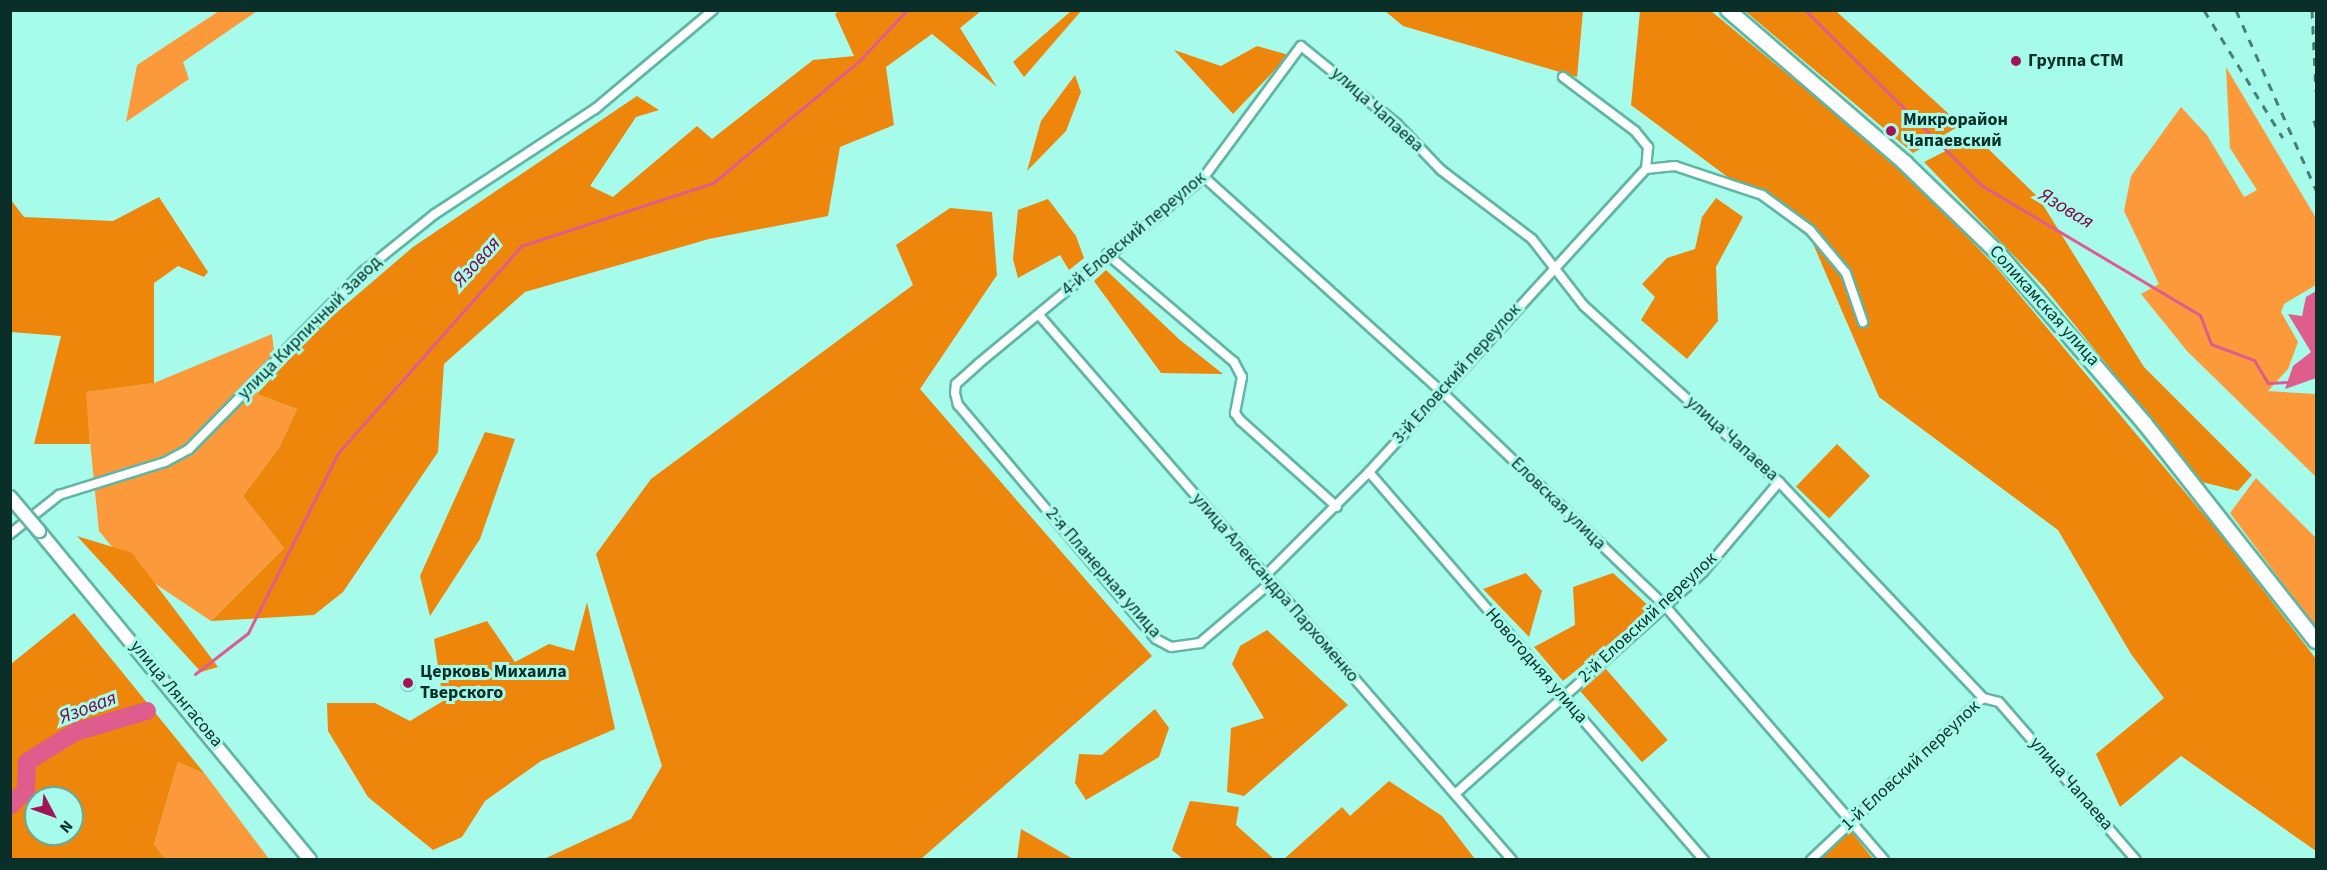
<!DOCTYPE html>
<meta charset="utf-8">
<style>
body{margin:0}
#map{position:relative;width:2327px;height:870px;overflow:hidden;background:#a7fbea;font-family:"Source Sans 3",sans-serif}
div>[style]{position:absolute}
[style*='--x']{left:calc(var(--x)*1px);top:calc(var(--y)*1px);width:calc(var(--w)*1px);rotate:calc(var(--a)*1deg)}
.green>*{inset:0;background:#fc993b}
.forest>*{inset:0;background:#ee860b;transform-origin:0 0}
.water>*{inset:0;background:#de5d8d}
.stream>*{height:3px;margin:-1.5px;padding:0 1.5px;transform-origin:1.5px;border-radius:1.5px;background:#de5d8d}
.river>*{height:18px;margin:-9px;padding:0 9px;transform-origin:9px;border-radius:9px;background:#de5d8d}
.building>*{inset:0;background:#63bcc0}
.round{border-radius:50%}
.roads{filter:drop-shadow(2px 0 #61b5a5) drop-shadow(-2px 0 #61b5a5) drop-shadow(0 2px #61b5a5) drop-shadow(0 -2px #61b5a5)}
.minor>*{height:8px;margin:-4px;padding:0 4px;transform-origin:4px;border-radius:4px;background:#fff}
.secondary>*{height:12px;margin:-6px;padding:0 6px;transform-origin:6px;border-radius:6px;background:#fff}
.primary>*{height:14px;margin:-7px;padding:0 7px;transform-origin:7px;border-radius:7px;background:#fff}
.rail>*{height:3px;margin-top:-1.5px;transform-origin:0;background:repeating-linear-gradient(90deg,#477f74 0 8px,transparent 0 16px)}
.bridges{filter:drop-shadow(2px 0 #61b5a5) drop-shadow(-2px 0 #61b5a5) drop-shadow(0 2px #61b5a5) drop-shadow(0 -2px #61b5a5)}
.secondary-bridge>*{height:12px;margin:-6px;padding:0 6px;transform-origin:6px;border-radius:6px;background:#fff}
.dots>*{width:16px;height:16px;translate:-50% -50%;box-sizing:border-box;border:3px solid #a7fbea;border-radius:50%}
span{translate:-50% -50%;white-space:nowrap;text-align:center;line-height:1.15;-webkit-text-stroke:6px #a7fbea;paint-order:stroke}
.poi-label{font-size:18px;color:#0a2f29;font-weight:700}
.left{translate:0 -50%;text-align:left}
.street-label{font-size:18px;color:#0a2f29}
.water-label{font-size:20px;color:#840745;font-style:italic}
.frame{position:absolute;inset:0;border:12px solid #0a2f29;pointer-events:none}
.north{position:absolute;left:24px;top:786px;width:60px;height:60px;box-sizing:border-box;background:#a7fbea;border:2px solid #68a99d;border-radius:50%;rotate:131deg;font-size:16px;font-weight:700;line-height:24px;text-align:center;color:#0a2f29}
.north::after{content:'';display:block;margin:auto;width:21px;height:27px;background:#a31357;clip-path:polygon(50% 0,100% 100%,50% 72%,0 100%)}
</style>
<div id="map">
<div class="green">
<i style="clip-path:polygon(219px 11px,257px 11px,183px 62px,189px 79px,126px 122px,137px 65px)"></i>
<i style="clip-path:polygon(2226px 67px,2316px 218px,2316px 285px,2284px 304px,2281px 312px,2298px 342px,2288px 369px,2268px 391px,2316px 394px,2316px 477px,2187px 351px,2141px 294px,2159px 284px,2124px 211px,2131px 176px,2181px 107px,2207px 135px,2244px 197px,2257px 190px,2230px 148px)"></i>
<i style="clip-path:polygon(272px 334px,274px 351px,257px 394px,297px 409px,279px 448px,243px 496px,284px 548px,211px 621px,127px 565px,99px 531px,85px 392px,154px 383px)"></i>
<i style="clip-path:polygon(2256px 478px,2316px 538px,2316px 628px,2230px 513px)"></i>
<i style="clip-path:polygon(178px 762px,205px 774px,269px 859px,165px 859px,154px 844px)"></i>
</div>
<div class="forest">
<i style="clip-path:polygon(839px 11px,981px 11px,960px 28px,997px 87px,932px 34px,886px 67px,894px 125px,840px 147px,828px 216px,709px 239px,525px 292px,444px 364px,438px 452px,343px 592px,314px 615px,211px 621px,284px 548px,243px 496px,279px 448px,297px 409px,257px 394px,315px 331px,413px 247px,637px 96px,659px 110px,636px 117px,590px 186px,613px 197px,697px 126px,712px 139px,813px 60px,854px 56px,835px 14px)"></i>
<i style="clip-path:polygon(1071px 11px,1081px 11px,1024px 77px,1013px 62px)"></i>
<i style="clip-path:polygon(1385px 11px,1583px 11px,1577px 77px,1403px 26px)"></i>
<i style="clip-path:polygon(1640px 11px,1711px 11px,1906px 172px,1996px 267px,2221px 535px,2316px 659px,2316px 851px,2181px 756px,2120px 807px,2096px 754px,2164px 698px,2131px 654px,2058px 530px,1879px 397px,1811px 239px,1631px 105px)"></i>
<i style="clip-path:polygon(1745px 11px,1836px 11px,1961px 125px,1913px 153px)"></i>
<i style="clip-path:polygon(1257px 46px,1289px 55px,1233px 114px,1174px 50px,1221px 66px)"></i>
<i style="clip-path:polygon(1075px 75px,1081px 92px,1066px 131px,1027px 171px,1041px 121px)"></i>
<i style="clip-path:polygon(1975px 136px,2038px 197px,2144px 367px,2252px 475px,2238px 491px,2202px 482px,2044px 287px,1924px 162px)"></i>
<i style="clip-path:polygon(159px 197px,208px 272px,204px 277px,178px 266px,154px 283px,154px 383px,86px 392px,90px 444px,34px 444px,61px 336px,11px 332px,11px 200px,24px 217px,113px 221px)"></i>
<i style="clip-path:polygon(1716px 198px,1743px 217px,1716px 267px,1718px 321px,1687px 359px,1641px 320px,1655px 297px,1642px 284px,1667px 258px,1695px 249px,1702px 217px)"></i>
<i style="clip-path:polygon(1048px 199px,1076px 236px,1084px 258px,1069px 270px,1060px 255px,1018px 278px,1013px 259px,1018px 210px)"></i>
<i style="clip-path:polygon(950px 208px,992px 212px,997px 275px,920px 389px,1152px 656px,921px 859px,544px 859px,631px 819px,662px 766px,596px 554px,651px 479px,913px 285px,896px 245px)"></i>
<i style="clip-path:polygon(1106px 270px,1180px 340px,1223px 374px,1161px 373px,1094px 281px)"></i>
<i style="clip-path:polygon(485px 432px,515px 439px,480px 539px,430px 616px,420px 576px)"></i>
<i style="left:1837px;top:444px;width:46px;height:59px;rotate:44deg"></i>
<i style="clip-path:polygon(77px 536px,132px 553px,218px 667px,201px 672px)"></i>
<i style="clip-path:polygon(1526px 573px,1542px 591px,1529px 637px,1483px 589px)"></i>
<i style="clip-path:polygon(1613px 573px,1652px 609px,1563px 681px,1534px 647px,1575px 625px,1573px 587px)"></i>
<i style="clip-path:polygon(587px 602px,615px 729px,541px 761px,485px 801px,462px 837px,433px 850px,368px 797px,328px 731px,327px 703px,375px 703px,410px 721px,443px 701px,434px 639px,487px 621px,515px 662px,549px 644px,574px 651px)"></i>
<i style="clip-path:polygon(evenodd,74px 613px,205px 774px,178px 762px,154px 844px,165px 859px,11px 859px,11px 664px,74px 613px,36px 798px,72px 798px,72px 834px,36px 834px,36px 798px)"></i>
<i style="clip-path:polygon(1267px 630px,1348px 705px,1244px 796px,1227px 792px,1231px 728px,1264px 718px,1232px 664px,1240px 646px)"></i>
<i style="left:1606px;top:669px;width:94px;height:34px;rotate:49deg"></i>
<i style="clip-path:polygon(1155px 709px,1169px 728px,1159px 757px,1086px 800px,1075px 783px,1079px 754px,1102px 755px)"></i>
<i style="clip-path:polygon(1389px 781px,1442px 816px,1475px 859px,1284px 859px,1342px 807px,1350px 816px)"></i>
<i style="clip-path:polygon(1190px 801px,1239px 807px,1236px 825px,1274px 859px,1183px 859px,1172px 850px)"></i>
<i style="clip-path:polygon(1021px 829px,1073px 859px,1017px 859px)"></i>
<i style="clip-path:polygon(1850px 830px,1873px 859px,1813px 860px)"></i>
</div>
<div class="water">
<i style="clip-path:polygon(2316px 291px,2316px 378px,2285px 389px,2293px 366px,2311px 352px,2288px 314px,2302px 316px,2306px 297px)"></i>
</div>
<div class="stream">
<i style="--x:1805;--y:10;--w:248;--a:44.8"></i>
<i style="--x:1981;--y:185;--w:255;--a:30.7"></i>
<i style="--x:2200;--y:315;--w:31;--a:69"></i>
<i style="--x:2211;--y:344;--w:46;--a:20.4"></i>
<i style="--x:2254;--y:360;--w:27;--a:59"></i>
<i style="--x:2268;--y:383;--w:20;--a:-3"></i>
<i style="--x:195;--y:674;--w:67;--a:-37.7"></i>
<i style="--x:248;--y:633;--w:201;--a:-63.4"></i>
<i style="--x:338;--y:453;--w:276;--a:-48.5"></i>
<i style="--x:521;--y:246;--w:202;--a:-18.2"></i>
<i style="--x:713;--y:183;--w:190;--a:-39.9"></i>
<i style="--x:859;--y:61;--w:70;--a:-46.7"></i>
</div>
<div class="river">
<i style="--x:10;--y:806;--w:23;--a:-45"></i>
<i style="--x:26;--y:790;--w:28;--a:-88"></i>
<i style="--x:27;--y:762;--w:57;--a:-32"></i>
<i style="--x:75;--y:732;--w:75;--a:-16.3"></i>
</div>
<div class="building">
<i class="round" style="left:400px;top:676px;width:16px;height:16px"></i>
</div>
<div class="roads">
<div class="minor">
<i style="--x:1563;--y:77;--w:90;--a:36.9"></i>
<i style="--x:1635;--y:131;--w:21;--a:51"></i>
<i style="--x:1648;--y:147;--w:22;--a:95"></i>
<i style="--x:1646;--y:169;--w:29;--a:-6"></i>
<i style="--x:1675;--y:166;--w:92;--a:18.4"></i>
<i style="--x:1762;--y:195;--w:59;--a:36.1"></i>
<i style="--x:1810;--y:230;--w:56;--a:50.1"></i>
<i style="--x:1846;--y:273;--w:52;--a:70.9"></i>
<i style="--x:1204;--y:177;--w:319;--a:42.1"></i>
<i style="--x:1441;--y:391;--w:310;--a:43.8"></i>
<i style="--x:1665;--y:606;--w:335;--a:49.2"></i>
<i style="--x:1107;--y:254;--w:167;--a:40.4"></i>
<i style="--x:1234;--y:362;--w:17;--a:62"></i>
<i style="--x:1242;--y:377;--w:37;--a:101"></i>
<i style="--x:1235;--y:413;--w:9;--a:54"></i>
<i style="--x:1240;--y:420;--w:130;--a:41.9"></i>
<i style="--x:1039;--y:315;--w:722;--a:49.05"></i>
<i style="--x:1369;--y:472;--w:513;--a:49.19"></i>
<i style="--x:10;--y:534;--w:63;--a:-38.5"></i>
<i style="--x:59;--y:495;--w:111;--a:-17.3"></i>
<i style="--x:165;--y:462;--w:27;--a:-28"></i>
<i style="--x:189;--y:449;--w:250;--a:-45.5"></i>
<i style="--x:364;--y:271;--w:91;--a:-38.8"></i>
<i style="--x:435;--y:214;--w:191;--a:-33.3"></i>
<i style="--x:595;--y:109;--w:154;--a:-40"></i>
<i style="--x:1265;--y:576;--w:147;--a:-45"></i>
<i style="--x:1369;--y:472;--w:411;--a:-47.6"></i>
<i style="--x:1269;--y:584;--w:91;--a:139.5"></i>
<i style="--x:1200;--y:643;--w:29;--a:172"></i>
<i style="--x:1171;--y:647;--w:17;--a:-152"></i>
<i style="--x:1156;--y:639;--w:307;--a:-130.2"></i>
<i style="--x:958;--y:405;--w:12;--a:-104"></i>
<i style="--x:955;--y:393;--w:9;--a:-84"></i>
<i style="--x:956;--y:384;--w:30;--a:-42"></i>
<i style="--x:978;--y:364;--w:293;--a:-39.6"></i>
<i style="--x:1204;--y:177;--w:163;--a:-53.5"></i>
<i style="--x:1301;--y:46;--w:124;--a:39.1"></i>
<i style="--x:1397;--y:124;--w:64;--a:46.3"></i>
<i style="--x:1441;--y:170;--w:114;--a:37.2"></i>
<i style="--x:1532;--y:239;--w:85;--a:52.2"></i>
<i style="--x:1584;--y:306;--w:263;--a:42.1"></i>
<i style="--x:1779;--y:482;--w:297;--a:46.6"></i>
<i style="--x:1983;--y:698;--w:16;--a:14"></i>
<i style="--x:1999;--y:702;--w:209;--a:49.1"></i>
<i style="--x:1455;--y:794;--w:333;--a:-41.8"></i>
<i style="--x:1703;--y:572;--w:118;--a:-49.8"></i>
<i style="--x:1811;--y:860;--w:236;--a:-43.3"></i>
</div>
<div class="secondary">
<i style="--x:39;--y:531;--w:426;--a:50.5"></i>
</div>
<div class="primary">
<i style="--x:1728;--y:10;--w:234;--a:40.8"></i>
<i style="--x:1905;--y:163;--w:129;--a:44.1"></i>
<i style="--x:1998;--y:253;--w:225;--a:49.3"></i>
<i style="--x:2145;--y:424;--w:276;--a:51.8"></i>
</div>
</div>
<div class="rail">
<i style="--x:2204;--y:10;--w:150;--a:58.3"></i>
<i style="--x:2236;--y:10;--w:197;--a:66"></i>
<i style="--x:2312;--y:10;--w:81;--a:87.2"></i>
<i style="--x:2314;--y:120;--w:7;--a:74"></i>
</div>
<div class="bridges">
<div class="secondary-bridge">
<i style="--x:10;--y:497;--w:45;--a:49.5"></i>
</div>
</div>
<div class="dots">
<i style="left:2016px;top:61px;background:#a31357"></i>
<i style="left:1891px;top:131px;background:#a31357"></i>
<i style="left:408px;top:683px;background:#a31357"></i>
</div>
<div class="poi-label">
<span class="left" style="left:2028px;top:61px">Группа СТМ</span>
<span class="left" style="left:1903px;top:131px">Микрорайон<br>Чапаевский</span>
<span class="left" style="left:420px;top:683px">Церковь Михаила<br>Тверского</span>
</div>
<div class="street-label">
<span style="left:1377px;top:110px;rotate:42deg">улица Чапаева</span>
<span style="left:1134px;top:234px;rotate:-40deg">4-й Еловский переулок</span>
<span style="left:2044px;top:306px;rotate:48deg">Соликамская улица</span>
<span style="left:310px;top:328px;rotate:-45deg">улица Кирпичный Завод</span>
<span style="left:1457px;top:374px;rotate:-48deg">3-й Еловский переулок</span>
<span style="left:1732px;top:439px;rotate:42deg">улица Чапаева</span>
<span style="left:1558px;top:504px;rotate:44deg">Еловская улица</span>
<span style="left:1103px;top:573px;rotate:49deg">2-я Планерная улица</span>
<span style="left:1275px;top:588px;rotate:49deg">улица Александра Пархоменко</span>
<span style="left:1648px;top:618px;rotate:-43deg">2-й Еловский переулок</span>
<span style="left:1536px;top:666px;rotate:49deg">Новогодняя улица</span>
<span style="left:176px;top:694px;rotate:50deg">улица Лянгасова</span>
<span style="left:1911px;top:766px;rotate:-43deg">1-й Еловский переулок</span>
<span style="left:2071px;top:784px;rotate:49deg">улица Чапаева</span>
</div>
<div class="water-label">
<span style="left:2066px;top:209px;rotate:31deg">Язовая</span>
<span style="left:477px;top:262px;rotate:-48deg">Язовая</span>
<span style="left:88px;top:708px;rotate:-21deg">Язовая</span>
</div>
<div class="frame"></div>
<div class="north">N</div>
</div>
